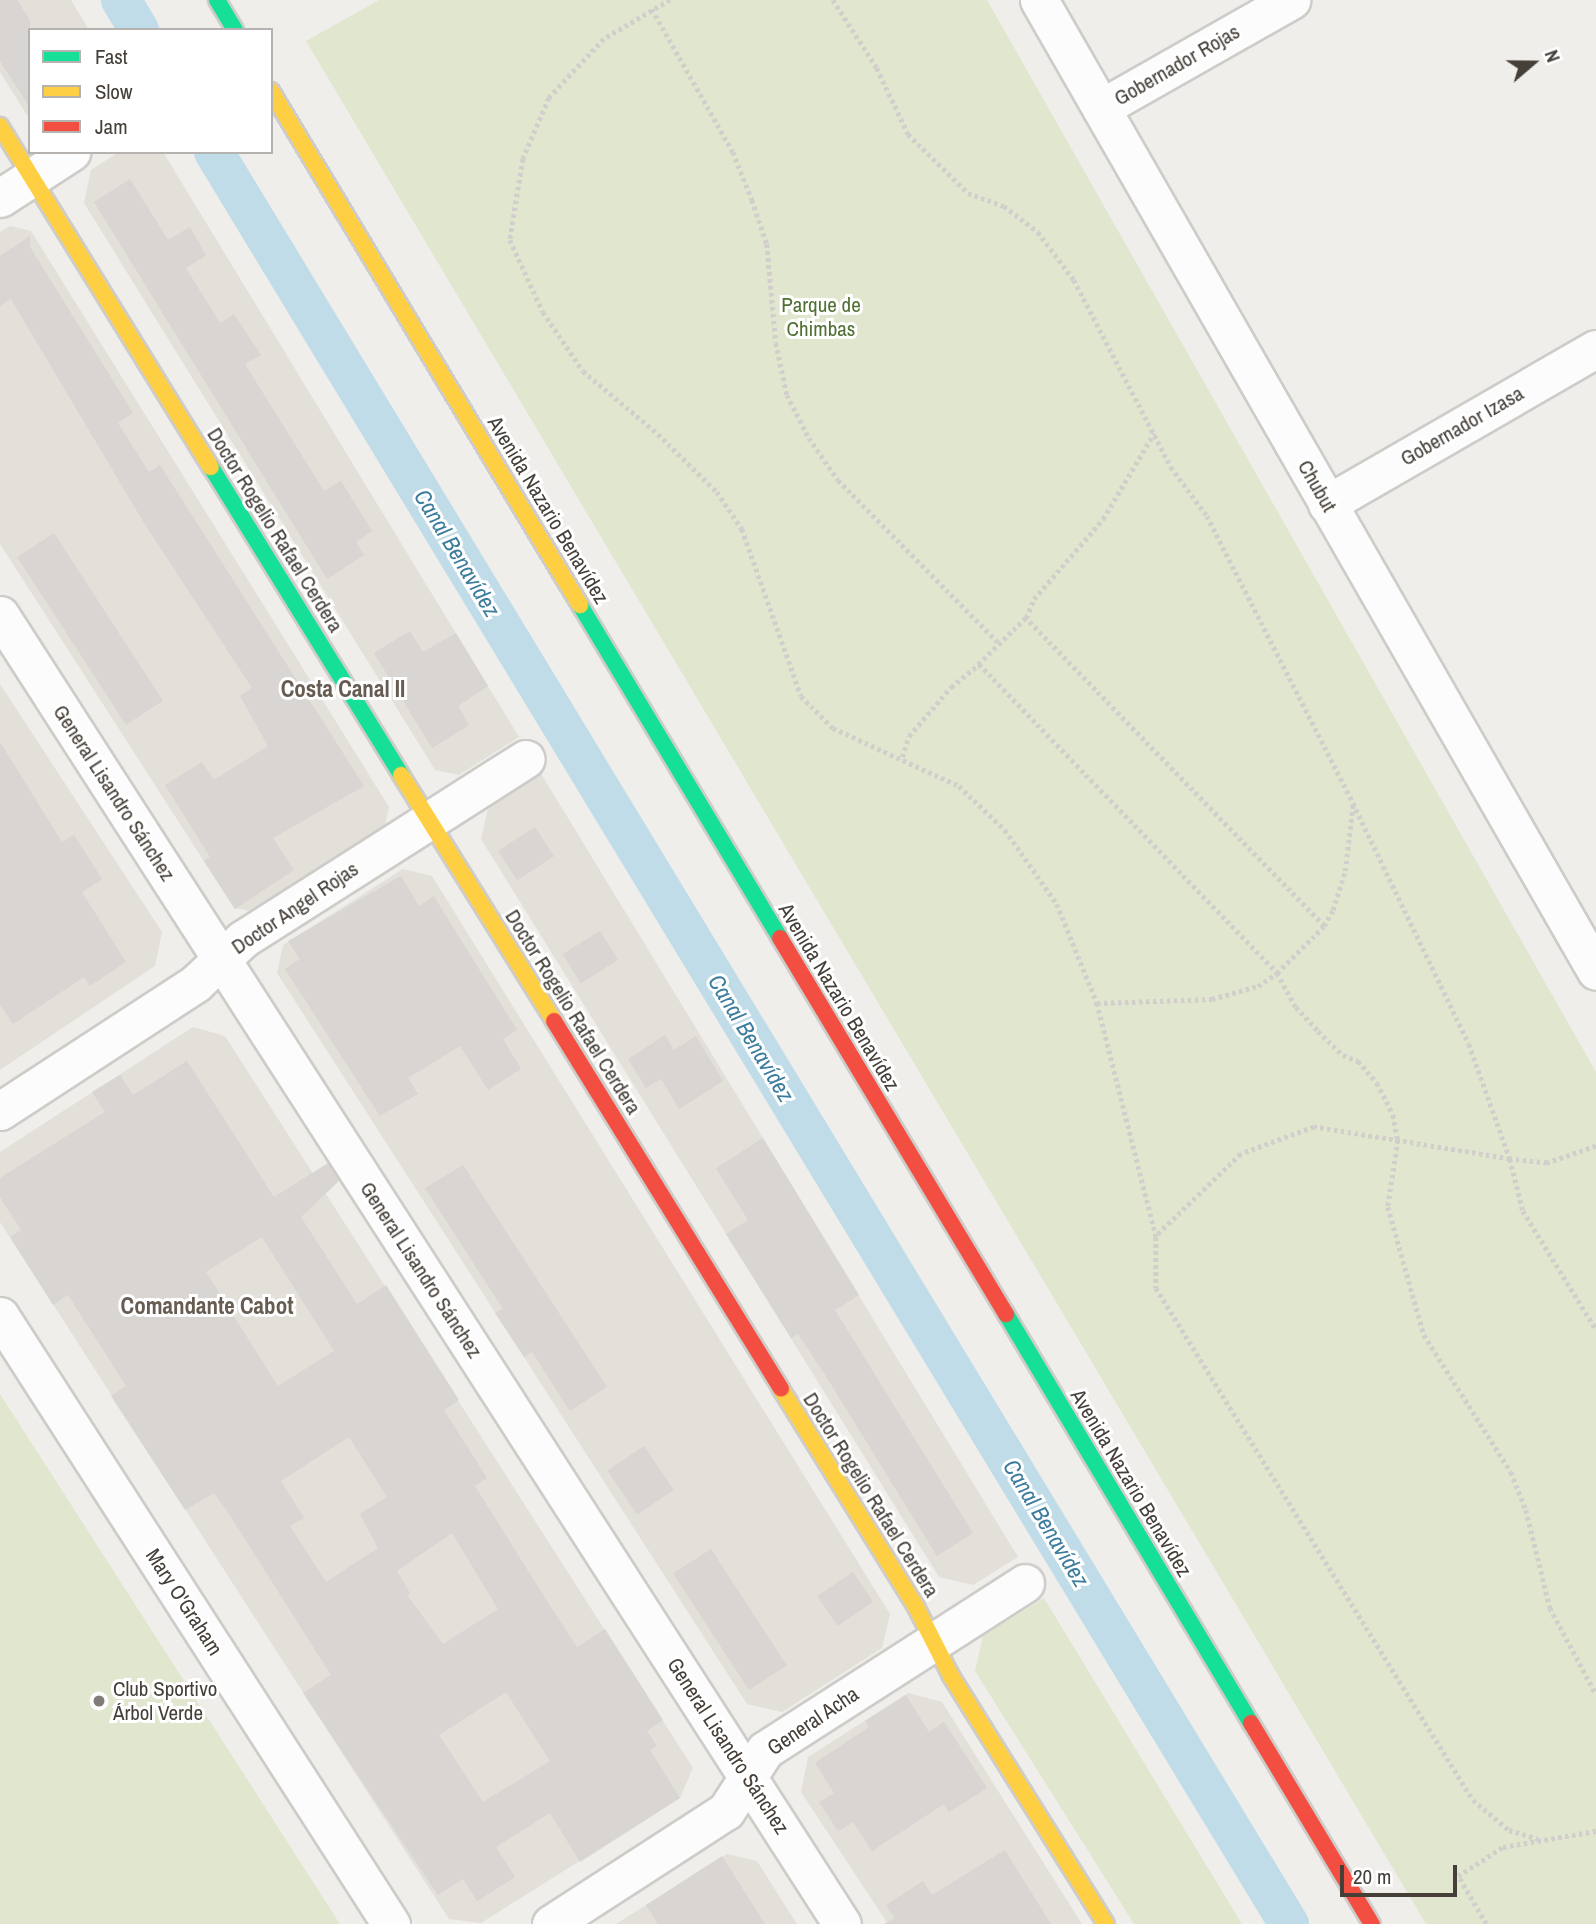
<!DOCTYPE html>
<meta charset="utf-8">
<style>
body{margin:0}
#map{position:relative;width:1596px;height:1924px;overflow:hidden;background:#f0eeeb;font-family:"Archivo Narrow",sans-serif}
div>[style]{position:absolute}
[style*='--x']{left:calc(var(--x)*1px);top:calc(var(--y)*1px);width:calc(var(--w)*1px);rotate:calc(var(--a)*1deg)}
.residential>*{inset:0;background:#e3dfd9}
.green>*{inset:0;background:#e0e7ce}
.canal>*{height:40px;margin:-20px;padding:0 20px;transform-origin:20px;border-radius:20px;background:#c0dce8}
.building>*{inset:0;background:#d8d5d2;transform-origin:0 0}
.path>*{height:4.5px;margin-top:-2.25px;transform-origin:0;background:repeating-linear-gradient(90deg,#d1cecc 0 3.5px,transparent 0 7px)}
.roads{filter:drop-shadow(2px 0 #ceccc9) drop-shadow(-2px 0 #ceccc9) drop-shadow(0 2px #ceccc9) drop-shadow(0 -2px #ceccc9)}
.street>*{height:37px;margin:-18.5px;padding:0 18.5px;transform-origin:18.5px;border-radius:18.5px;background:#fdfcfc}
.fast>*{height:16px;margin:-8px;padding:0 8px;transform-origin:8px;border-radius:8px;background:#16e098}
.slow>*{height:16px;margin:-8px;padding:0 8px;transform-origin:8px;border-radius:8px;background:#ffcf43}
.jam>*{height:16px;margin:-8px;padding:0 8px;transform-origin:8px;border-radius:8px;background:#f24e42}
.dots>*{width:19px;height:19px;translate:-50% -50%;box-sizing:border-box;border:4px solid #fff;border-radius:50%}
span{translate:-50% -50%;white-space:nowrap;text-align:center;line-height:1.15;-webkit-text-stroke:6px #fff;paint-order:stroke}
.street-label{font-size:21px;color:#453f38}
.park-label{font-size:21px;color:#4f7032}
.poi-label{font-size:21px;color:#453f38}
.left{translate:0 -50%;text-align:left}
.water-label{font-size:23px;color:#3c7c9d;font-style:italic}
.neighbourhood-label{font-size:23px;color:#665c51;font-weight:700}
.legend{position:absolute;left:28px;top:28px;width:245px;height:126px;box-sizing:border-box;background:#fff;border:2px solid #b5b2af;margin:0;padding:9px 12px;list-style:none;font-size:21px;color:#453f38}
.legend li{display:flex;align-items:center;gap:14px;height:35px}
.legend b{width:35px;border:2px solid #b5b2af}
.north{position:absolute;left:1498px;top:28px;width:70px;height:70px;-webkit-text-stroke:5px #fff;paint-order:stroke;rotate:70deg;font-size:19px;font-weight:700;line-height:28px;text-align:center;color:#453f38}
.north::after{content:'';display:block;margin:auto;width:24px;height:32px;background:#453f38;clip-path:polygon(50% 0,100% 100%,50% 72%,0 100%)}
.scale{position:absolute;left:1340px;top:1865px;width:117px;height:32px;box-sizing:border-box;border:4px solid #453f38;border-top:0;padding-left:9px;font-size:21px;line-height:24px;white-space:nowrap;color:#453f38;-webkit-text-stroke:5px #fff;paint-order:stroke}
</style>
<div id="map">
<div class="residential">
<i style="clip-path:polygon(0 0,71px 0,89px 30px,30px 30px,30px 120px,0 72px)"></i>
<i style="clip-path:polygon(119px 152px,163px 152px,519px 737px,459px 775px,435px 770px,84px 203px,91px 170px)"></i>
<i style="clip-path:polygon(10px 226px,31px 231px,389px 807px,385px 826px,251px 911px,234px 908px,0 544px,0 232px)"></i>
<i style="clip-path:polygon(0 684px,162px 932px,155px 966px,0 1070px)"></i>
<i style="clip-path:polygon(540px 772px,1018px 1557px,973px 1585px,939px 1577px,481px 839px,489px 804px)"></i>
<i style="clip-path:polygon(403px 869px,432px 876px,890px 1614px,882px 1648px,782px 1712px,747px 1704px,277px 973px,283px 945px)"></i>
<i style="clip-path:polygon(193px 1027px,225px 1036px,693px 1768px,680px 1798px,481px 1923px,449px 1919px,0 1222px,0 1152px)"></i>
<i style="clip-path:polygon(908px 1693px,942px 1702px,1082px 1924px,888px 1924px,801px 1792px,808px 1757px)"></i>
<i style="clip-path:polygon(727px 1854px,757px 1861px,797px 1924px,616px 1924px)"></i>
</div>
<div class="green">
<i style="clip-path:polygon(379px 0,987px 0,1596px 1072px,1596px 1924px,1426px 1924px,306px 41px)"></i>
<i style="clip-path:polygon(0 1394px,54px 1478px,340px 1924px,0 1924px)"></i>
<i style="clip-path:polygon(1044px 1598px,1242px 1924px,1134px 1924px,975px 1671px,983px 1636px)"></i>
</div>
<div class="canal">
<i style="--x:121;--y:0;--w:35;--a:59"></i>
<i style="--x:214;--y:152;--w:2073;--a:58.76"></i>
</div>
<div class="building">
<i style="clip-path:polygon(0 0,17px 0,30px 20px,30px 108px,0 61px)"></i>
<i style="clip-path:polygon(130px 179px,168px 240px,190px 227px,206px 255px,186px 268px,220px 323px,234px 314px,261px 355px,245px 364px,324px 491px,341px 481px,372px 531px,356px 542px,364px 555px,327px 579px,94px 202px)"></i>
<i style="clip-path:polygon(30px 236px,30px 247px,133px 413px,118px 423px,149px 472px,160px 465px,364px 786px,273px 838px,294px 870px,235px 909px,204px 861px,210px 857px,165px 785px,202px 762px,214px 780px,268px 746px,240px 696px,252px 688px,144px 523px,11px 299px,0 306px,0 256px)"></i>
<i style="left:54px;top:533px;width:200px;height:44px;rotate:57deg"></i>
<i style="clip-path:polygon(410px 631px,423px 652px,456px 633px,488px 686px,458px 706px,469px 725px,432px 748px,374px 653px)"></i>
<i style="clip-path:polygon(0 742px,62px 842px,74px 835px,102px 879px,82px 892px,126px 962px,90px 986px,84px 977px,13px 1024px,0 1005px)"></i>
<i style="left:535px;top:827px;width:35px;height:44px;rotate:57deg"></i>
<i style="clip-path:polygon(401px 876px,419px 906px,434px 896px,443px 911px,517px 1030px,503px 1039px,521px 1069px,488px 1090px,460px 1046px,408px 1078px,418px 1094px,380px 1116px,285px 969px,300px 959px,288px 941px)"></i>
<i style="left:600px;top:931px;width:34px;height:44px;rotate:58deg"></i>
<i style="clip-path:polygon(665px 1035px,674px 1050px,696px 1036px,723px 1081px,679px 1109px,661px 1079px,646px 1088px,628px 1059px)"></i>
<i style="clip-path:polygon(evenodd,187px 1061px,274px 1197px,328px 1163px,339px 1181px,301px 1217px,357px 1304px,386px 1285px,459px 1400px,444px 1410px,487px 1478px,475px 1486px,547px 1601px,577px 1647px,605px 1629px,663px 1720px,647px 1731px,657px 1746px,650px 1750px,680px 1798px,580px 1862px,550px 1813px,496px 1847px,515px 1877px,477px 1901px,463px 1879px,438px 1895px,303px 1693px,331px 1675px,229px 1514px,214px 1493px,185px 1510px,111px 1396px,126px 1386px,68px 1295px,53px 1305px,10px 1237px,21px 1230px,0 1197px,0 1178px,105px 1112px,92px 1092px,120px 1075px,133px 1095px,187px 1061px,262px 1237px,334px 1351px,278px 1386px,206px 1272px,262px 1237px,187px 1061px,349px 1437px,387px 1497px,360px 1514px,378px 1548px,326px 1582px,290px 1526px,304px 1518px,281px 1481px,349px 1437px,187px 1061px,452px 1533px,498px 1609px,443px 1644px,407px 1595px,410px 1593px,397px 1571px,452px 1533px,187px 1061px,506px 1692px,550px 1761px,483px 1802px,439px 1735px,506px 1692px)"></i>
<i style="clip-path:polygon(763px 1138px,859px 1295px,835px 1310px,973px 1533px,937px 1556px,822px 1370px,798px 1334px,791px 1338px,726px 1234px,748px 1220px,716px 1168px)"></i>
<i style="clip-path:polygon(463px 1165px,607px 1387px,570px 1411px,532px 1352px,524px 1357px,495px 1313px,503px 1309px,425px 1188px)"></i>
<i style="left:644px;top:1446px;width:53px;height:44px;rotate:56deg"></i>
<i style="left:711px;top:1549px;width:139px;height:45px;rotate:57deg"></i>
<i style="left:853px;top:1572px;width:36px;height:43px;rotate:56deg"></i>
<i style="clip-path:polygon(906px 1695px,929px 1732px,944px 1722px,987px 1788px,949px 1812px,944px 1804px,872px 1851px,853px 1822px,838px 1831px,819px 1802px,834px 1793px,815px 1763px,869px 1727px,865px 1721px)"></i>
<i style="clip-path:polygon(1005px 1850px,1051px 1924px,884px 1924px,895px 1918px,886px 1905px,923px 1881px,932px 1895px)"></i>
<i style="clip-path:polygon(722px 1856px,765px 1924px,658px 1924px,646px 1905px)"></i>
</div>
<div class="path">
<i style="--x:670;--y:0;--w:77;--a:149.4"></i>
<i style="--x:604;--y:39;--w:81;--a:133"></i>
<i style="--x:549;--y:98;--w:66;--a:113.1"></i>
<i style="--x:523;--y:159;--w:82;--a:99.1"></i>
<i style="--x:510;--y:240;--w:79;--a:65.4"></i>
<i style="--x:543;--y:312;--w:71;--a:55.9"></i>
<i style="--x:583;--y:371;--w:98;--a:40"></i>
<i style="--x:658;--y:434;--w:83;--a:44.5"></i>
<i style="--x:717;--y:492;--w:45;--a:56"></i>
<i style="--x:742;--y:529;--w:177;--a:70.5"></i>
<i style="--x:801;--y:696;--w:45;--a:45"></i>
<i style="--x:833;--y:728;--w:139;--a:24.7"></i>
<i style="--x:959;--y:786;--w:64;--a:43.7"></i>
<i style="--x:1005;--y:830;--w:90;--a:54.9"></i>
<i style="--x:1057;--y:904;--w:107;--a:68"></i>
<i style="--x:1097;--y:1003;--w:241;--a:75.8"></i>
<i style="--x:1156;--y:1237;--w:51;--a:90"></i>
<i style="--x:1156;--y:1288;--w:602;--a:58.24"></i>
<i style="--x:1473;--y:1800;--w:47;--a:39.8"></i>
<i style="--x:1509;--y:1830;--w:30;--a:17"></i>
<i style="--x:833;--y:0;--w:81;--a:57.1"></i>
<i style="--x:877;--y:68;--w:73;--a:64.8"></i>
<i style="--x:908;--y:134;--w:84;--a:44.5"></i>
<i style="--x:968;--y:193;--w:38;--a:20"></i>
<i style="--x:1004;--y:206;--w:43;--a:37.4"></i>
<i style="--x:1038;--y:232;--w:60;--a:53.1"></i>
<i style="--x:1074;--y:280;--w:211;--a:62.6"></i>
<i style="--x:1171;--y:467;--w:61;--a:53.7"></i>
<i style="--x:1207;--y:516;--w:322;--a:63"></i>
<i style="--x:1353;--y:803;--w:267;--a:64.3"></i>
<i style="--x:1469;--y:1044;--w:122;--a:70.4"></i>
<i style="--x:1510;--y:1159;--w:199;--a:-170.7"></i>
<i style="--x:1314;--y:1127;--w:78;--a:159.7"></i>
<i style="--x:1241;--y:1154;--w:118;--a:136"></i>
<i style="--x:652;--y:9;--w:164;--a:60.5"></i>
<i style="--x:733;--y:152;--w:52;--a:68.4"></i>
<i style="--x:752;--y:200;--w:46;--a:71.2"></i>
<i style="--x:767;--y:244;--w:99;--a:84.8"></i>
<i style="--x:776;--y:343;--w:53;--a:78.1"></i>
<i style="--x:787;--y:395;--w:48;--a:62.9"></i>
<i style="--x:809;--y:438;--w:51;--a:55.4"></i>
<i style="--x:838;--y:480;--w:229;--a:45.4"></i>
<i style="--x:1026;--y:618;--w:21;--a:-67"></i>
<i style="--x:1034;--y:599;--w:106;--a:-49.2"></i>
<i style="--x:1103;--y:519;--w:100;--a:-59.3"></i>
<i style="--x:902;--y:757;--w:22;--a:-72"></i>
<i style="--x:909;--y:736;--w:65;--a:-49.4"></i>
<i style="--x:951;--y:687;--w:36;--a:-39"></i>
<i style="--x:1324;--y:926;--w:429;--a:-134.1"></i>
<i style="--x:1026;--y:618;--w:66;--a:135.6"></i>
<i style="--x:979;--y:664;--w:429;--a:46"></i>
<i style="--x:1277;--y:973;--w:66;--a:-45"></i>
<i style="--x:1324;--y:926;--w:18;--a:-61"></i>
<i style="--x:1333;--y:910;--w:41;--a:-72.9"></i>
<i style="--x:1345;--y:871;--w:68;--a:-83.3"></i>
<i style="--x:1097;--y:1003;--w:115;--a:-2"></i>
<i style="--x:1212;--y:999;--w:48;--a:-15.8"></i>
<i style="--x:1258;--y:986;--w:23;--a:-34"></i>
<i style="--x:1277;--y:973;--w:39;--a:61"></i>
<i style="--x:1296;--y:1007;--w:33;--a:47"></i>
<i style="--x:1318;--y:1031;--w:35;--a:44"></i>
<i style="--x:1343;--y:1055;--w:16;--a:22"></i>
<i style="--x:1358;--y:1061;--w:29;--a:49"></i>
<i style="--x:1377;--y:1083;--w:36;--a:63"></i>
<i style="--x:1393;--y:1115;--w:25;--a:79"></i>
<i style="--x:1398;--y:1140;--w:68;--a:98.5"></i>
<i style="--x:1388;--y:1207;--w:133;--a:74.3"></i>
<i style="--x:1424;--y:1335;--w:162;--a:57.6"></i>
<i style="--x:1511;--y:1472;--w:41;--a:68.5"></i>
<i style="--x:1526;--y:1510;--w:101;--a:76.2"></i>
<i style="--x:1550;--y:1608;--w:98;--a:61.9"></i>
<i style="--x:1596;--y:1146;--w:52;--a:160.9"></i>
<i style="--x:1547;--y:1163;--w:37;--a:-174"></i>
<i style="--x:1510;--y:1159;--w:54;--a:76"></i>
<i style="--x:1523;--y:1211;--w:139;--a:58.3"></i>
<i style="--x:1486;--y:1924;--w:56;--a:-120.3"></i>
<i style="--x:1458;--y:1876;--w:54;--a:-32.8"></i>
<i style="--x:1503;--y:1847;--w:94;--a:-9.8"></i>
</div>
<div class="roads">
<div class="street">
<i style="--x:1039;--y:0;--w:1119;--a:60.16"></i>
<i style="--x:1101;--y:108;--w:219;--a:-29.6"></i>
<i style="--x:0;--y:198;--w:85;--a:-32.9"></i>
<i style="--x:1327;--y:504;--w:310;--a:-30"></i>
<i style="--x:0;--y:615;--w:1556;--a:57.25"></i>
<i style="--x:0;--y:1111;--w:234;--a:-33.1"></i>
<i style="--x:196;--y:983;--w:64;--a:-43.1"></i>
<i style="--x:243;--y:939;--w:335;--a:-32.5"></i>
<i style="--x:0;--y:1316;--w:723;--a:57.26"></i>
<i style="--x:551;--y:1924;--w:208;--a:-32.9"></i>
<i style="--x:726;--y:1811;--w:72;--a:-57.4"></i>
<i style="--x:765;--y:1750;--w:309;--a:-32.7"></i>
</div>
<div class="fast">
<i style="--x:217;--y:0;--w:35;--a:59"></i>
<i style="--x:211;--y:467;--w:362;--a:58.3"></i>
<i style="--x:580;--y:605;--w:388;--a:59"></i>
<i style="--x:1006;--y:1314;--w:477;--a:59.1"></i>
</div>
<div class="slow">
<i style="--x:271;--y:91;--w:600;--a:58.99"></i>
<i style="--x:0;--y:126;--w:401;--a:58.3"></i>
<i style="--x:401;--y:775;--w:290;--a:58.1"></i>
<i style="--x:781;--y:1389;--w:254;--a:58.2"></i>
<i style="--x:915;--y:1605;--w:80;--a:63.1"></i>
<i style="--x:951;--y:1676;--w:292;--a:58"></i>
</div>
<div class="jam">
<i style="--x:780;--y:938;--w:439;--a:59"></i>
<i style="--x:554;--y:1021;--w:432;--a:58.3"></i>
<i style="--x:1251;--y:1723;--w:235;--a:59"></i>
</div>
</div>
<div class="dots">
<i style="left:99px;top:1701px;background:#817c77"></i>
</div>
<div class="street-label">
<span style="left:1177px;top:65px;rotate:-30deg">Gobernador Rojas</span>
<span style="left:1462px;top:426px;rotate:-30deg">Gobernador Izasa</span>
<span style="left:1317px;top:486px;rotate:60deg">Chubut</span>
<span style="left:548px;top:510px;rotate:59deg">Avenida Nazario Benavídez</span>
<span style="left:275px;top:530px;rotate:58deg">Doctor Rogelio Rafael Cerdera</span>
<span style="left:114px;top:793px;rotate:57deg">General Lisandro Sánchez</span>
<span style="left:295px;top:908px;rotate:-34deg">Doctor Angel Rojas</span>
<span style="left:839px;top:997px;rotate:59deg">Avenida Nazario Benavídez</span>
<span style="left:573px;top:1012px;rotate:58deg">Doctor Rogelio Rafael Cerdera</span>
<span style="left:421px;top:1270px;rotate:57deg">General Lisandro Sánchez</span>
<span style="left:1131px;top:1483px;rotate:59deg">Avenida Nazario Benavídez</span>
<span style="left:871px;top:1495px;rotate:58deg">Doctor Rogelio Rafael Cerdera</span>
<span style="left:184px;top:1602px;rotate:57deg">Mary O'Graham</span>
<span style="left:813px;top:1721px;rotate:-34deg">General Acha</span>
<span style="left:728px;top:1746px;rotate:57deg">General Lisandro Sánchez</span>
</div>
<div class="park-label">
<span style="left:821px;top:317px">Parque de<br>Chimbas</span>
</div>
<div class="poi-label">
<span class="left" style="left:113px;top:1701px">Club Sportivo<br>Árbol Verde</span>
</div>
<div class="water-label">
<span style="left:457px;top:553px;rotate:59deg">Canal Benavídez</span>
<span style="left:751px;top:1038px;rotate:59deg">Canal Benavídez</span>
<span style="left:1046px;top:1523px;rotate:59deg">Canal Benavídez</span>
</div>
<div class="neighbourhood-label">
<span style="left:343px;top:689px">Costa Canal II</span>
<span style="left:207px;top:1306px">Comandante Cabot</span>
</div>
<ul class="legend">
<li><b style="height:9px;background:#16e098"></b>Fast</li>
<li><b style="height:9px;background:#ffcf43"></b>Slow</li>
<li><b style="height:9px;background:#f24e42"></b>Jam</li>
</ul>
<div class="north">N</div>
<div class="scale">20 m</div>
</div>
